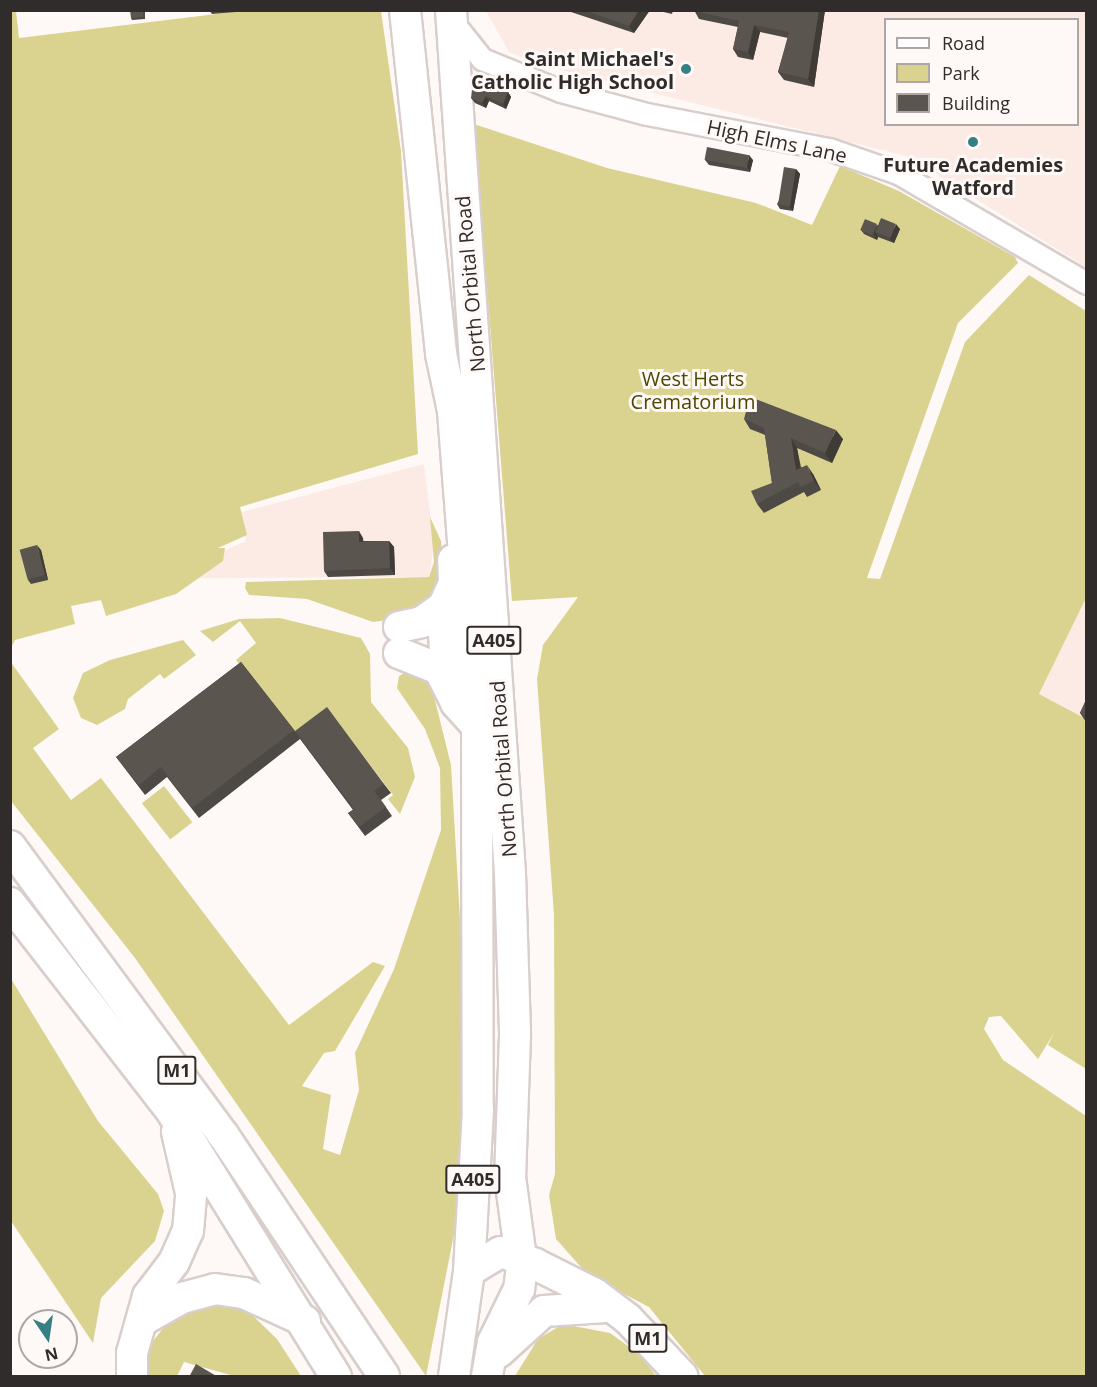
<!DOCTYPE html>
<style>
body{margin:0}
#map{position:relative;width:1097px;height:1387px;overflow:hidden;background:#fef9f7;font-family:"Open Sans",sans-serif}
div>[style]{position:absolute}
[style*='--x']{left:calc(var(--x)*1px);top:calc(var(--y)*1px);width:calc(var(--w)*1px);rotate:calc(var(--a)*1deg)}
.built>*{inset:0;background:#fceae5}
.green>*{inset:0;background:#dad38f;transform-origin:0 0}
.roads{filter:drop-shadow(2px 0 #d8cecb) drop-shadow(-2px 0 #d8cecb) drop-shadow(0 2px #d8cecb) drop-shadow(0 -2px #d8cecb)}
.minor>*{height:21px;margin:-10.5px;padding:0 10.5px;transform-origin:10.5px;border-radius:10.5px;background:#fff}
.highway>*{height:30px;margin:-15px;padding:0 15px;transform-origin:15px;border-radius:15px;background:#fff}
.wall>*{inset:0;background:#4d4944}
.shaded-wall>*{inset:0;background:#3f3c37}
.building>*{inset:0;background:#5a554f;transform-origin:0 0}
.dots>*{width:16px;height:16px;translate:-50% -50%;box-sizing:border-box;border:3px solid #fef9f7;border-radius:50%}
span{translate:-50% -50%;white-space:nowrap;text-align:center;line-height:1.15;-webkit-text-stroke:6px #fef9f7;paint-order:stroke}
.shield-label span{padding:2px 4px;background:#fef9f7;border:2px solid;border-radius:4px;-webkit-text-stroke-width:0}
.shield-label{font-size:18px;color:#302c2b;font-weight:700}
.poi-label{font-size:20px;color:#302c2b;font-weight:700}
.right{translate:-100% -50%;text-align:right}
.street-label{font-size:20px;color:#302c2b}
.park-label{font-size:20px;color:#4e4702}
.frame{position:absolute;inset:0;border:12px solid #302c2b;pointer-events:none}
.legend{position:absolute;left:884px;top:18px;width:195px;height:108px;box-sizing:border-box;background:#fef9f7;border:2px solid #aca7a5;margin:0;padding:8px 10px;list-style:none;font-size:18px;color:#302c2b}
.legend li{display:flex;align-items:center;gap:12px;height:30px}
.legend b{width:30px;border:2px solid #aca7a5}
.north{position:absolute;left:18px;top:1309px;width:60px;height:60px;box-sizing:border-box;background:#fef9f7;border:2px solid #aca7a5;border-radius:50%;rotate:167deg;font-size:16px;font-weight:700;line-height:24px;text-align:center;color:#302c2b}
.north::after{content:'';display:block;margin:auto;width:21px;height:27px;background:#367f83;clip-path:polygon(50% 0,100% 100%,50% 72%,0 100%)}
</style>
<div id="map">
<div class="built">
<i style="clip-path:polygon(evenodd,486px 11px,1086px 11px,1086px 267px,906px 156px,541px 65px,509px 52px,486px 11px,886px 20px,1078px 20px,1078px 124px,886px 124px,886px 20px)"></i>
<i style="clip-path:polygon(424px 464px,434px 544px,429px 577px,198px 578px,195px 564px,246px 541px,238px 513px)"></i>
<i style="clip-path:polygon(1086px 598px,1086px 719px,1039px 694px)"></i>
</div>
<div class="green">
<i style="clip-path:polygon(11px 11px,16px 11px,19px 38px,241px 11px,381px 11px,401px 151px,418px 454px,240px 507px,247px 535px,218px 548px,225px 548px,223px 561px,176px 594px,106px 616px,101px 600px,71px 606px,75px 624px,15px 640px,11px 648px)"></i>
<i style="clip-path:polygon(474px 124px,607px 168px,756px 203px,812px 225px,840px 166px,899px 191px,1015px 257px,1018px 263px,958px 323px,867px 578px,880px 579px,965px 342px,1029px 275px,1086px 311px,1086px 598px,1039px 694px,1086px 719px,1086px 1069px,1048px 1045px,1054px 1033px,1038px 1059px,1001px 1016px,989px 1017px,984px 1029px,1003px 1060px,1086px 1116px,1086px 1376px,705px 1376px,649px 1307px,588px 1275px,556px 1239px,549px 1195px,555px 1174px,554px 915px,537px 679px,543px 645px,578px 597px,512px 601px)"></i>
<i style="clip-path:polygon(430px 517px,441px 541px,444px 581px,428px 604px,402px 618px,373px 622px,307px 599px,249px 595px,245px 588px,246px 582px,429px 577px,434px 562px)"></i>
<i style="clip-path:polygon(280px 618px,361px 638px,370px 654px,371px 702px,408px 748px,415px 777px,400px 814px,388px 799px,393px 795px,333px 716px,300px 739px,236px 660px,256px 643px,240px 621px,213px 642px,200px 631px,239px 619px)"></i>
<i style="clip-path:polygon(183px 640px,196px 655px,164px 679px,160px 674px,128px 699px,125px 709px,97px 725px,81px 718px,73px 698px,83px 673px,110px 660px)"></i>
<i style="clip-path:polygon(10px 661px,59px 729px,33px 748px,71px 800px,101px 778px,289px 1025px,373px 962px,385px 966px,335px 1051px,324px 1053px,302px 1086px,331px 1095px,323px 1149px,340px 1155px,359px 1090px,355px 1053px,394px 969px,441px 830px,440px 768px,425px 729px,397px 688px,399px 676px,410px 670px,431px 684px,451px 765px,466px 1021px,462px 1194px,426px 1376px,135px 958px,11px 801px)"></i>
<i style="left:164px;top:786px;width:46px;height:28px;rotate:52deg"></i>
<i style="clip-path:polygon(10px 977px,98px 1121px,158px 1194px,164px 1211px,155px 1241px,101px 1298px,93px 1343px,11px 1221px)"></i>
<i style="clip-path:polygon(206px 1299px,247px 1310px,277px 1339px,301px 1376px,234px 1376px,184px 1362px,177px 1376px,144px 1376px,150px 1345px,174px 1314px)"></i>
<i style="clip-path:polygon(563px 1324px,610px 1333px,639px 1354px,656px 1376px,515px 1376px,538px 1339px)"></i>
</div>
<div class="roads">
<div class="minor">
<i style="--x:451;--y:20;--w:50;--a:51.5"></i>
<i style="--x:482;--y:59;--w:85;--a:22.1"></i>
<i style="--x:561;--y:91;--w:89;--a:15"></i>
<i style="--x:647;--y:114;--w:185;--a:10.9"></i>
<i style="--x:829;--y:149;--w:73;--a:19.2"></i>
<i style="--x:898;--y:173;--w:218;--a:30.3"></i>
</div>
<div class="highway">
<i style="--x:405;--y:10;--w:346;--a:84"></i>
<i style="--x:441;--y:354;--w:58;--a:78.1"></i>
<i style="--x:453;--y:411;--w:316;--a:85.6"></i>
<i style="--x:477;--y:726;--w:384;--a:89.9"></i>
<i style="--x:478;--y:1110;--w:161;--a:93.2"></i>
<i style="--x:469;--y:1271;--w:106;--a:98.1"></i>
<i style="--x:451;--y:10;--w:865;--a:86.09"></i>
<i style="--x:510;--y:873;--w:163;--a:88.2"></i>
<i style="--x:515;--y:1036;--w:141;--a:92"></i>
<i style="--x:510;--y:1177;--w:90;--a:82.3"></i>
<i style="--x:522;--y:1266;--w:23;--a:97"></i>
<i style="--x:519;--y:1289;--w:59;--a:116.1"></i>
<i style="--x:493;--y:1342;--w:35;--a:100"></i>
<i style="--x:443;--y:607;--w:72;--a:87.6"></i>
<i style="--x:399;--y:627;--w:24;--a:-12"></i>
<i style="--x:422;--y:622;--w:26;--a:-36"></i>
<i style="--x:443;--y:607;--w:26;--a:-65"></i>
<i style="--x:454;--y:583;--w:23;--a:-92"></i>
<i style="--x:399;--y:653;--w:43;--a:21.8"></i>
<i style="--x:439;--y:669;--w:38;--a:63"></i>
<i style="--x:456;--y:703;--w:31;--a:48"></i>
<i style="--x:10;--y:846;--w:360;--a:53.6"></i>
<i style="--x:224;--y:1136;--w:288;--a:56.3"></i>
<i style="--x:10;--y:903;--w:264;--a:52.2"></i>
<i style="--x:172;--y:1112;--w:311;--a:58.2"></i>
<i style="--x:469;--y:1271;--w:37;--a:-31"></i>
<i style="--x:501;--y:1252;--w:36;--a:19"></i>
<i style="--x:535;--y:1264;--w:67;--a:26.6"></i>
<i style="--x:595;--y:1294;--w:41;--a:37.1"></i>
<i style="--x:628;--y:1319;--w:79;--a:46.5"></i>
<i style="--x:143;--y:1320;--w:45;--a:-29.4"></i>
<i style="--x:182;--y:1298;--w:34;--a:-15"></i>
<i style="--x:215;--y:1289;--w:29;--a:8"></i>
<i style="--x:244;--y:1293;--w:67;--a:24.7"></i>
<i style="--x:499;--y:1352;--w:61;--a:-42.3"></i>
<i style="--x:544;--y:1311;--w:62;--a:-3.7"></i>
<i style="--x:132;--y:1376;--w:23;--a:-90"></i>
<i style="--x:132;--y:1353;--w:59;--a:-74.3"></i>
<i style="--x:148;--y:1296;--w:43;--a:-52.6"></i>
<i style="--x:174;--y:1262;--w:34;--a:-66"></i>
<i style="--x:188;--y:1231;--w:38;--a:-85"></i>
<i style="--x:191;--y:1193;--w:63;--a:-102.9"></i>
</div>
</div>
<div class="wall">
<i style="clip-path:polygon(145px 10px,145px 19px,132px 20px,131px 18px)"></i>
<i style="clip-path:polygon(209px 10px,236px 10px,236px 12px,212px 14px)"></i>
<i style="clip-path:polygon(565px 10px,650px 10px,634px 33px)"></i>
<i style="clip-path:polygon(655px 10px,673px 10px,672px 14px)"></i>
<i style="clip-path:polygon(694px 10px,825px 10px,814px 87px,784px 80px,778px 72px,788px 38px,760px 32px,753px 60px,738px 57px,733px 49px,738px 27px,699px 19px)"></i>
<i style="clip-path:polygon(508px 92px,511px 97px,506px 109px,489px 101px,486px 108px,475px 103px,471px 98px)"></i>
<i style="clip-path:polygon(705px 160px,753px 160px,750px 172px,709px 165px)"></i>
<i style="clip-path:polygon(796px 169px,800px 174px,793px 211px,780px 209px,777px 204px)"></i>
<i style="clip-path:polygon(878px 225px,900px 229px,894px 243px,878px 237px,877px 240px,864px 234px,861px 230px)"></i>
<i style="clip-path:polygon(744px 419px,843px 439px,832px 463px,797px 448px,801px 467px,813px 474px,821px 490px,807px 497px,804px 492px,764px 513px,757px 504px,772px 483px,765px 435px,750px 429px)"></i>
<i style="clip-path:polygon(363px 538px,363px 541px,389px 541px,394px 547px,395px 575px,328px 577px,324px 571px)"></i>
<i style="clip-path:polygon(41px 550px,48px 580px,31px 584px,28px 580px)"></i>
<i style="clip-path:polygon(241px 662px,295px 731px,384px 784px,391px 793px,381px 800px,392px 816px,365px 836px,348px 813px,353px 810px,300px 739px,199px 818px,167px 777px,145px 795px,116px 757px)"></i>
<i style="clip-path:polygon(1086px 700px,1086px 722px,1080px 713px)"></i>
</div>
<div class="shaded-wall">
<i style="clip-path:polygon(639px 10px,650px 10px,634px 33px,629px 26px)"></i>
<i style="clip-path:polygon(819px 10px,825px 10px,814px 87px,808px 79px)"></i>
<i style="clip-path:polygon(754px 25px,760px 32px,753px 60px,748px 52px)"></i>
<i style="clip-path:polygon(508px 92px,511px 97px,506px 109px,503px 104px)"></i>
<i style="clip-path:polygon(486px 96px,489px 101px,486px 108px,482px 103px)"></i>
<i style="clip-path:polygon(749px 155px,753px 160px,750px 172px,747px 167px)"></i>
<i style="clip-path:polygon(796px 169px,800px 174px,793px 211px,789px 206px)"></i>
<i style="clip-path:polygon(877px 224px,875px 232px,878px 237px,877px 240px,874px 235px)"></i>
<i style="clip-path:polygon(896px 224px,900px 229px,894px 243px,890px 239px)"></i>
<i style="clip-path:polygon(836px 430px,843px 439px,832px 463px,825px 453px)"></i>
<i style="clip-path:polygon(791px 438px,797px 448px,802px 479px,796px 470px)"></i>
<i style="clip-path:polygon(807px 465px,813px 474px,821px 490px,814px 481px)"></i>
<i style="clip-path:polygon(359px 531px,363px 538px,364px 548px,359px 542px)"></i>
<i style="clip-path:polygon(389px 541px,394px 547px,395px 575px,390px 568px)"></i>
<i style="clip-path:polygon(37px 545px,41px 550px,48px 580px,45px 575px)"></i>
</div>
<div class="building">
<i style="clip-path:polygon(130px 10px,143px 10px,143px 17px,131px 18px)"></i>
<i style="clip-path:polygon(583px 10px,639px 10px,629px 26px)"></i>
<i style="clip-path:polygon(694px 10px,819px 10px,808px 79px,778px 72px,789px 32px,754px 25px,748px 52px,733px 49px,739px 21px,693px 11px)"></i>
<i style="clip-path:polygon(481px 80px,508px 92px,503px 104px,486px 96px,482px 103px,471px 98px,473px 83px)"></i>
<i style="left:707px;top:147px;width:43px;height:13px;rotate:11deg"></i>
<i style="left:784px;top:167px;width:12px;height:38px;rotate:9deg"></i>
<i style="left:881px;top:218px;width:16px;height:15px;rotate:22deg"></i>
<i style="left:865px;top:219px;width:13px;height:12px;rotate:23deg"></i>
<i style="clip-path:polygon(750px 397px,836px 430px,825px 453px,791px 438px,796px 470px,807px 465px,814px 481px,800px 487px,798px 482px,757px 504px,751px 491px,772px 483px,764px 428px,744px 419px)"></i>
<i style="clip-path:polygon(359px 531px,359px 542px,389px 541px,390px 568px,324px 571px,323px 532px)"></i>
<i style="left:37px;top:545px;width:31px;height:18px;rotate:75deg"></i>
<i style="clip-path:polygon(241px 662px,294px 730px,192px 808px,161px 767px,139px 785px,116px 757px)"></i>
<i style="clip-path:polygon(1086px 700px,1086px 717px,1080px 713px)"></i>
<i style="clip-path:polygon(327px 707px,384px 784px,374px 791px,386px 807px,359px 827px,348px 813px,354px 809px,295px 731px)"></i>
<i style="clip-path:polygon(196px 1364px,218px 1377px,189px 1377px)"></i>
</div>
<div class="dots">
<i style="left:686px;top:69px;background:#367f83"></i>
<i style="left:973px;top:142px;background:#367f83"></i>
</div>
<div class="shield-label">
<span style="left:494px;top:640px">A405</span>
<span style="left:177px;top:1070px">M1</span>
<span style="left:473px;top:1179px">A405</span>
<span style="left:648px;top:1338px">M1</span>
</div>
<div class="poi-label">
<span class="right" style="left:674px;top:70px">Saint Michael's<br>Catholic High School</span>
<span style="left:973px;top:176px">Future Academies<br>Watford</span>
</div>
<div class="street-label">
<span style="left:777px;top:141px;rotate:12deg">High Elms Lane</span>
<span style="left:470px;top:284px;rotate:-95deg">North Orbital Road</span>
<span style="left:503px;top:769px;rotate:-94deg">North Orbital Road</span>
</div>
<div class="park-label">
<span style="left:693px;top:390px">West Herts<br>Crematorium</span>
</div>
<div class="frame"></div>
<ul class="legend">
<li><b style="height:8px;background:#fff"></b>Road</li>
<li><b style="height:16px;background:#dad38f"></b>Park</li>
<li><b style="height:16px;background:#5a554f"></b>Building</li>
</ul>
<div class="north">N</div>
</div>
